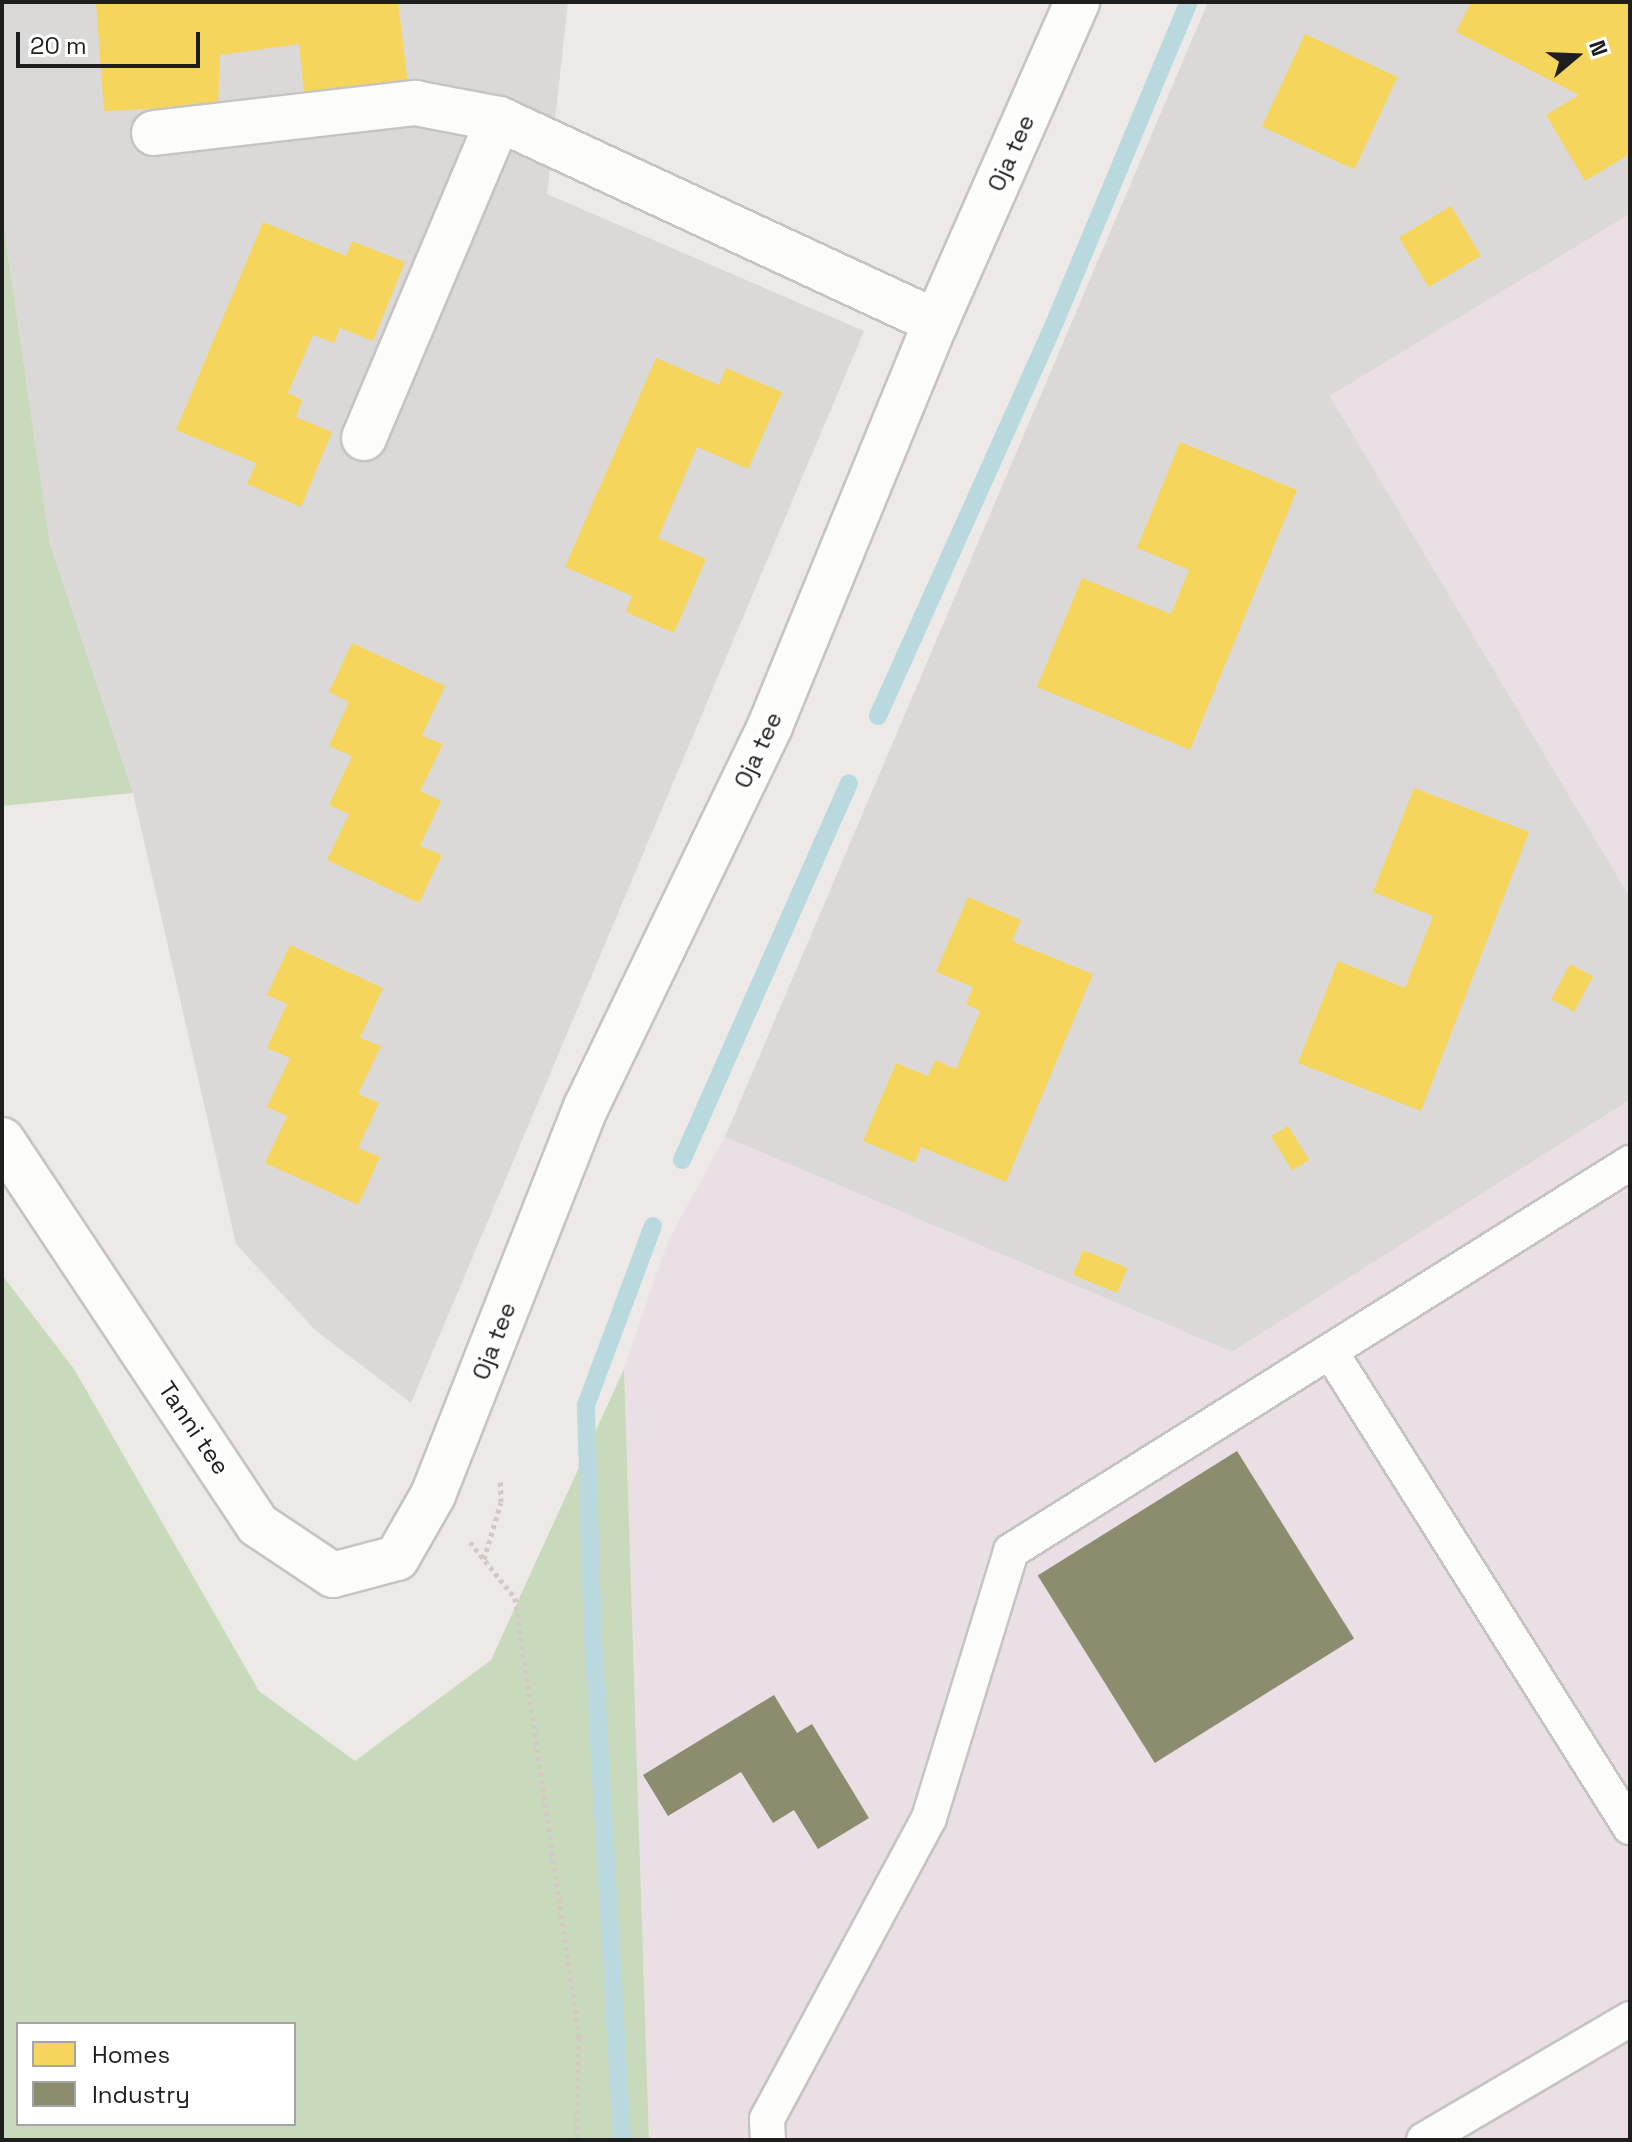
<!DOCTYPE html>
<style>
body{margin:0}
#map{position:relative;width:1632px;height:2142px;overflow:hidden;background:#ece9e6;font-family:"Space Grotesk",sans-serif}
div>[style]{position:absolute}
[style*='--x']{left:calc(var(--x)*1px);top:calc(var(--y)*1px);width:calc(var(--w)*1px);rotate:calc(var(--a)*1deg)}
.residential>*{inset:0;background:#dbd9d8}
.industrial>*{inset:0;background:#e9dfe5}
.forest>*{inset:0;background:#c9dabc}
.homes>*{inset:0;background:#f6d55c;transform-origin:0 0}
.industry>*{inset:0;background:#8c8c6e;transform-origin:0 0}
.stream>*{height:18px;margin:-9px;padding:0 9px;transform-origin:9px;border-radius:9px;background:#bad9de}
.path>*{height:5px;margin-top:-2.5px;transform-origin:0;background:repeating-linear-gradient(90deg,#d5c7c6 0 4px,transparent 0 8px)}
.roads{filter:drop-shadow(2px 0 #c5c4c2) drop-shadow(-2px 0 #c5c4c2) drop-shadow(0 2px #c5c4c2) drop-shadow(0 -2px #c5c4c2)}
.lane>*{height:34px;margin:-17px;padding:0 17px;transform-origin:17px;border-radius:17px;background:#fcfcfb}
.street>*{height:44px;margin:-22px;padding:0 22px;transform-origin:22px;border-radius:22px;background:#fcfcfb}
span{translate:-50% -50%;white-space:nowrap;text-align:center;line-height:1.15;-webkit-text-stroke:8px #fff;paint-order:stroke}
.street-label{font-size:24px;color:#1e1e1e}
.frame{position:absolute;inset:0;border:4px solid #1e1e1e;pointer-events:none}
.legend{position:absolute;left:16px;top:2022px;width:280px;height:104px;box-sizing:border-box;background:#fff;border:2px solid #a5a5a5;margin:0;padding:10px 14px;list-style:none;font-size:24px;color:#1e1e1e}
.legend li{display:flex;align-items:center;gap:16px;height:40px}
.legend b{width:40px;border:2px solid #a5a5a5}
.north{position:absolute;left:1536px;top:16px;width:80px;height:80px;-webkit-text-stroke:6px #fff;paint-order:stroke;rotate:71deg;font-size:22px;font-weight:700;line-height:32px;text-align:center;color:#1e1e1e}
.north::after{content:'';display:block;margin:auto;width:28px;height:36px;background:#1e1e1e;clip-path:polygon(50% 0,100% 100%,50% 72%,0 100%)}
.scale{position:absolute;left:16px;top:32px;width:184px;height:36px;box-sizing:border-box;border:4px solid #1e1e1e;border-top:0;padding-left:10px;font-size:24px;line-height:28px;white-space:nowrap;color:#1e1e1e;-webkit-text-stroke:6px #fff;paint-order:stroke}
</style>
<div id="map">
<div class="residential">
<i style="clip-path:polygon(2px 2px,568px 2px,547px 194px,864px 331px,411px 1403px,315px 1330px,236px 1244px,133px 793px,50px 544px,2px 214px)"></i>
<i style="clip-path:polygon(1208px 2px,1630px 2px,1630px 214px,1330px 396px,1630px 897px,1630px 1100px,1232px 1352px,725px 1137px)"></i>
</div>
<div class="industrial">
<i style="clip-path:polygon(1630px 214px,1630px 897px,1330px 396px)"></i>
<i style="clip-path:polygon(1630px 1100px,1630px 2140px,649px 2140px,624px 1369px,668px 1241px,725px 1137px,1232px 1352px)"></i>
</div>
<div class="forest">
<i style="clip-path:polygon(2px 214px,50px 544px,133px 793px,2px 806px)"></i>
<i style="clip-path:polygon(evenodd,2px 1275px,74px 1369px,259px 1691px,355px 1761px,491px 1660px,624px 1369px,649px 2140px,2px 2140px,2px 1275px,18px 2024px,294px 2024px,294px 2124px,18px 2124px,18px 2024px)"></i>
</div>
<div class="homes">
<i style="clip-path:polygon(398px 2px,408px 85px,304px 94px,299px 44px,220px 55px,218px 106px,104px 111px,96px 3px)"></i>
<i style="clip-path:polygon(1471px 2px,1630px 2px,1630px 154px,1585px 181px,1546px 115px,1579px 95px,1456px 32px)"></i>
<i style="left:1305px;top:34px;width:102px;height:102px;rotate:25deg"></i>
<i style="left:1451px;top:206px;width:58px;height:61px;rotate:59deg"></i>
<i style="clip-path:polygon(263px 222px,346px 256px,352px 241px,405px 262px,373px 341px,340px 328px,334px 343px,313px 335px,288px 393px,302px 400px,296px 417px,332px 432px,301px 507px,247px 484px,256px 463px,176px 430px)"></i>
<i style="clip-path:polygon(656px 358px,719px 385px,726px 368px,782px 392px,748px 469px,697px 447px,658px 538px,706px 559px,674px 633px,626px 612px,632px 596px,565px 567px)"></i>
<i style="clip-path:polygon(1180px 442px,1297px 490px,1190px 750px,1037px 687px,1082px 578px,1171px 614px,1189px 570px,1137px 548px)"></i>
<i style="clip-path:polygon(352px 643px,445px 686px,422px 736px,443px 744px,420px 791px,441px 801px,420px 846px,442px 855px,419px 903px,327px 860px,349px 814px,329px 805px,352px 756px,329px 746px,349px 702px,329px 692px)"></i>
<i style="clip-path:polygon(1414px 788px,1529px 832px,1421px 1111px,1298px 1063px,1338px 961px,1405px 988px,1433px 916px,1373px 892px)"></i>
<i style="clip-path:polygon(968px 897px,1021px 920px,1012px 941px,1093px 974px,1006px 1182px,921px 1147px,915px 1163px,863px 1141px,896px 1063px,928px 1076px,935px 1060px,956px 1069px,980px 1011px,966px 1004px,973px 987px,936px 972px)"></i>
<i style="clip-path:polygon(290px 945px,383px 988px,360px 1038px,381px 1046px,358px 1094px,379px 1103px,358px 1148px,380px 1157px,358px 1205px,265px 1163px,287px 1116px,267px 1107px,290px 1058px,267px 1048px,287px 1004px,267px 995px)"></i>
<i style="left:1570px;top:964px;width:26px;height:40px;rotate:28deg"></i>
<i style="left:1288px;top:1126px;width:40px;height:20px;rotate:58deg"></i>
<i style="left:1083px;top:1250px;width:48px;height:27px;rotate:22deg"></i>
</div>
<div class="industry">
<i style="left:1237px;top:1451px;width:221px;height:235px;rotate:58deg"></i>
<i style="clip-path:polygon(774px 1695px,797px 1733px,812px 1724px,869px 1818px,818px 1849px,794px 1810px,773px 1823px,741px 1772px,668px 1816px,643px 1775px)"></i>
</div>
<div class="stream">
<i style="--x:878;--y:716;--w:437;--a:-65.8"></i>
<i style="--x:1057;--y:317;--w:342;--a:-67.3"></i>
<i style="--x:682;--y:1160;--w:412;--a:-66.1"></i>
<i style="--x:622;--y:2140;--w:497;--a:-93.3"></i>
<i style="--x:593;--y:1644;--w:239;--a:-91.7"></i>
<i style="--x:586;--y:1405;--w:191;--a:-69.5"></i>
</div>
<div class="path">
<i style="--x:470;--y:1542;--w:72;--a:51.2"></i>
<i style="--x:515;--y:1598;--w:444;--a:81.7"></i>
<i style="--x:579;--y:2037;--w:103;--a:91.1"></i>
<i style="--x:484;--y:1559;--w:59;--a:-73.4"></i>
<i style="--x:501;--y:1502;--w:23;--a:-92"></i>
</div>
<div class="roads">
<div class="lane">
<i style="--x:1330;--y:1351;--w:563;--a:57.78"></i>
<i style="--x:768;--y:2140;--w:21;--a:-93"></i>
<i style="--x:767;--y:2119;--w:342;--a:-61.7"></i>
<i style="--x:929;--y:1818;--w:279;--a:-72.9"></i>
<i style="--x:1011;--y:1551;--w:731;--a:-32.08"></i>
<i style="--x:1424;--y:2140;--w:239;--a:-30.4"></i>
</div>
<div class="street">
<i style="--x:154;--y:133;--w:263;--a:-6.6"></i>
<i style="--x:415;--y:103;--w:86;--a:10.8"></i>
<i style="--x:364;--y:438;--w:346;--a:-67.1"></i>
<i style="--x:499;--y:119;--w:482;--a:24.9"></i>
<i style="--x:2;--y:1140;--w:462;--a:56.4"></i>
<i style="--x:258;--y:1525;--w:90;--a:33.7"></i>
<i style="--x:333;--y:1575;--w:66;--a:-14.9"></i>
<i style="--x:397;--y:1558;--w:73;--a:-60.3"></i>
<i style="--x:433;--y:1495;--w:417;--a:-68.5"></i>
<i style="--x:586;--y:1107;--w:423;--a:-64.2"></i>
<i style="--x:770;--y:726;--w:437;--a:-67.7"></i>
<i style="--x:936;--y:322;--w:350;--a:-66.2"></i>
</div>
</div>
<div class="street-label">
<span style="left:1011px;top:153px;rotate:-66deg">Oja tee</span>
<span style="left:758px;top:750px;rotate:-65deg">Oja tee</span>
<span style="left:494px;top:1341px;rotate:-69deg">Oja tee</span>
<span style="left:194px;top:1428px;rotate:56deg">Tanni tee</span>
</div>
<div class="frame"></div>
<ul class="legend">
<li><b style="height:22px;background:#f6d55c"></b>Homes</li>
<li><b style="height:22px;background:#8c8c6e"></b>Industry</li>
</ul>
<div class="north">N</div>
<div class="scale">20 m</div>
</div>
